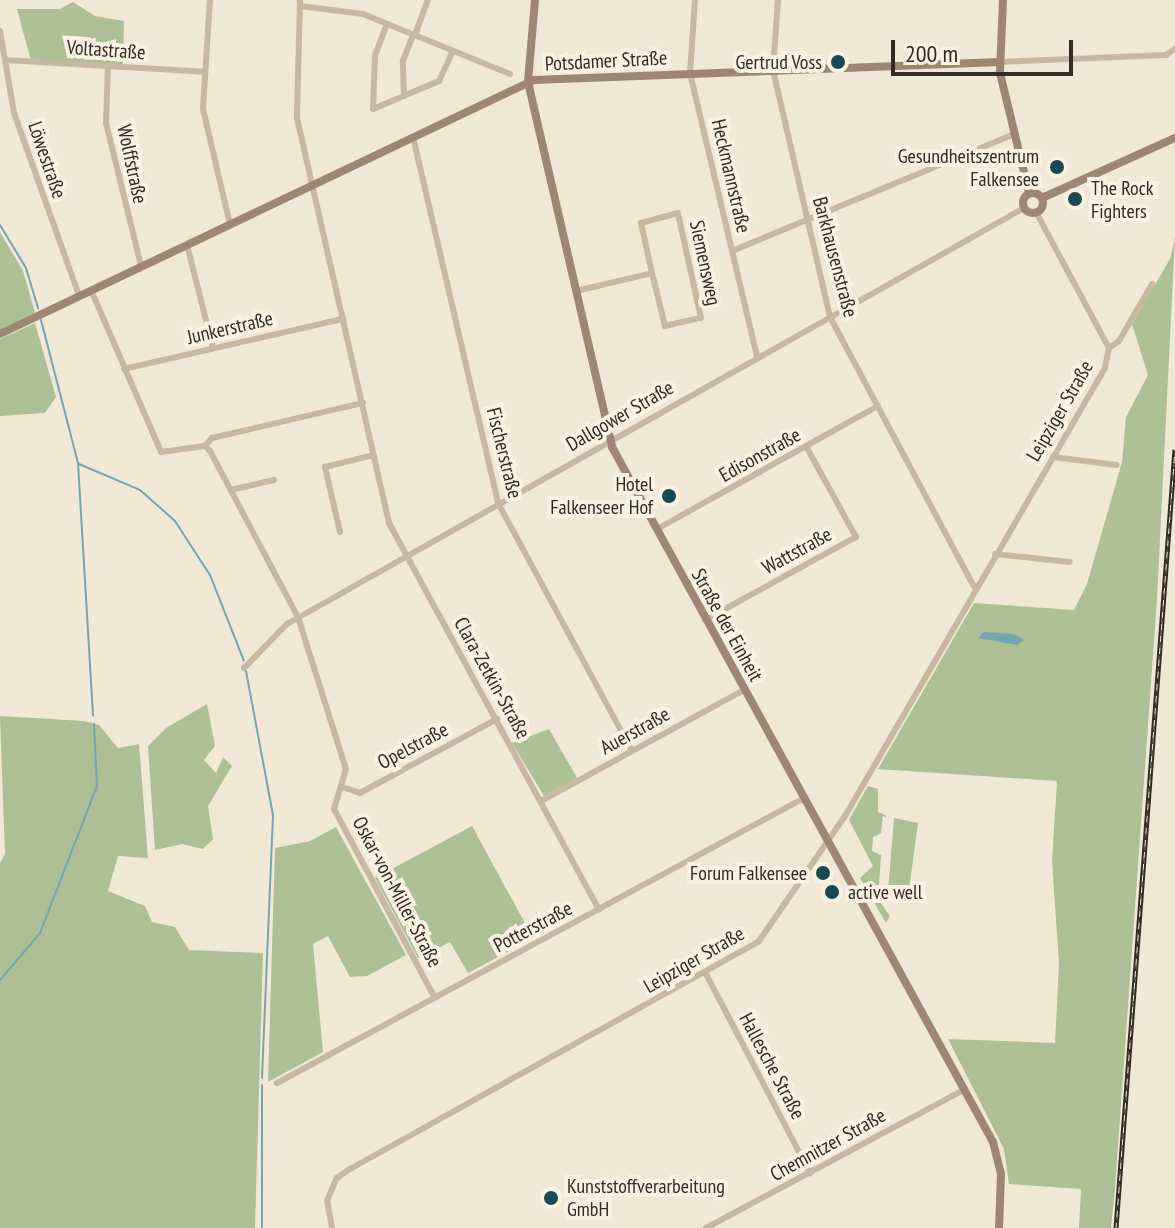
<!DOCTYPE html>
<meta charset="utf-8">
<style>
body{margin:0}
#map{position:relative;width:1175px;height:1228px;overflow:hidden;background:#f1e7d5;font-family:"PT Sans Narrow",sans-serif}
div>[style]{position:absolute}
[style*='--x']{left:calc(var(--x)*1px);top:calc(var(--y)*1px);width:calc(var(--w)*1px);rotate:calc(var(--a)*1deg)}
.green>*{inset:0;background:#adc095}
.water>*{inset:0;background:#74a6af}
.stream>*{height:2px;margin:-1px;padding:0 1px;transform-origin:1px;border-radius:1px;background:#74a6af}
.street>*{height:6px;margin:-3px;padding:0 3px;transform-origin:3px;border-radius:3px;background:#c9b8a1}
.secondary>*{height:8px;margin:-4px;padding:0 4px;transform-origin:4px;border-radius:4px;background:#9d8773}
.secondary>.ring{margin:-4px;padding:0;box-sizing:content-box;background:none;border:8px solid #9d8773;border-radius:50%}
.rail>*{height:5px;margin-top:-2.5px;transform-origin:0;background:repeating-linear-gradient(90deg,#f9f1e1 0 6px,#332b24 0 12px);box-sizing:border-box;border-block:2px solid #332b24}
.dots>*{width:22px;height:22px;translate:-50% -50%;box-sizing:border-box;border:4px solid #f9f1e1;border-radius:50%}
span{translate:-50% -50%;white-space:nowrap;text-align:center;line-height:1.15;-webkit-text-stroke:8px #f9f1e1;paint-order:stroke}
.street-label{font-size:20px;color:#332b24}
.poi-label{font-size:20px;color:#332b24}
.right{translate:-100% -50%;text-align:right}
.left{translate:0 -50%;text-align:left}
.scale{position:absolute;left:891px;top:40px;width:182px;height:36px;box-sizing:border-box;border:4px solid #332b24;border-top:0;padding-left:10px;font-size:24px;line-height:28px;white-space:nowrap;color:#332b24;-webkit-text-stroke:6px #f9f1e1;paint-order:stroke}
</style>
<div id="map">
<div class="green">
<i style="clip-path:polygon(73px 2px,95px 16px,124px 21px,123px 66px,31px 61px,17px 9px,60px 9px)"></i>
<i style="clip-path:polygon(0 232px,23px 271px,35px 313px,0 330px)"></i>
<i style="clip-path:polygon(1175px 238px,1157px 599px,1115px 1188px,1111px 1228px,1079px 1228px,1081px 1189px,1009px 1184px,1004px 1149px,948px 1039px,1055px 1043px,1059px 963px,1052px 861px,1057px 781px,878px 769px,974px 603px,1074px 610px,1087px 584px,1122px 462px,1126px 417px,1148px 375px,1132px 324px,1170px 259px)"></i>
<i style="clip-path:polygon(35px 323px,56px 397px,45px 413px,0 416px,0 339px)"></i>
<i style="clip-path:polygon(207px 704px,215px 746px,204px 760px,216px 773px,223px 757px,232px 766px,208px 806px,213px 839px,203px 849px,182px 844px,155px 850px,148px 746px,166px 728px)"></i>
<i style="clip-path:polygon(0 716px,84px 721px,99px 725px,118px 748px,139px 744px,148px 858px,118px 856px,108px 891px,145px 906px,152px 922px,175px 927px,189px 950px,263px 953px,255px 1228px,0 1228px,0 863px,5px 854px)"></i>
<i style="clip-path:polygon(549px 729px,577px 778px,544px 796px,512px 743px)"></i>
<i style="clip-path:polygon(868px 786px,878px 789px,878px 812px,885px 815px,887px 818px,883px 816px,881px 833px,873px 837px,872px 851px,881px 855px,878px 899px,890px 916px,886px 923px,860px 878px,873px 866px,849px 820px)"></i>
<i style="clip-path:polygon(894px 818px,918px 823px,908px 897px,888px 892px)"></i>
<i style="clip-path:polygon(472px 826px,533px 938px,468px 973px,450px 942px,418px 958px,375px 878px)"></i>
<i style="clip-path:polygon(336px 827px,406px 955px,367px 976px,350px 977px,328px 936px,313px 944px,323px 1052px,268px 1082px,275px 848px,310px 841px)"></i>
</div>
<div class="water">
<i style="clip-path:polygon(984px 632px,1014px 634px,1024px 640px,1017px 645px,978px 638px)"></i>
</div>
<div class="stream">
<i style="--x:0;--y:225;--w:50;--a:58.8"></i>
<i style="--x:26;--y:268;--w:42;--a:73.3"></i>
<i style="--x:41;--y:320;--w:148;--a:75.5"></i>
<i style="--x:78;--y:463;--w:253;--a:86.6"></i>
<i style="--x:79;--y:464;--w:66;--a:23.1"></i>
<i style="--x:140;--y:490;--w:47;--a:41.5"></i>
<i style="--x:175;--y:521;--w:64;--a:57.1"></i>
<i style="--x:210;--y:575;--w:92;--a:68.4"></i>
<i style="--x:246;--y:671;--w:147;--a:79.4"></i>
<i style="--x:273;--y:815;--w:263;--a:92.4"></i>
<i style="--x:0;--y:980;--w:62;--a:-49.6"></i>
<i style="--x:40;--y:933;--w:158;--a:-68.8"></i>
<i style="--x:97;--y:786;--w:62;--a:-92.8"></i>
<i style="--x:262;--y:1085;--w:143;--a:90"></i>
</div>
<div class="street">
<i style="--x:210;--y:0;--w:109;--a:93.7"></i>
<i style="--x:203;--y:109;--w:118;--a:76.8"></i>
<i style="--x:300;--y:0;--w:118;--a:91.5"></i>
<i style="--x:297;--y:118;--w:415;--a:77.2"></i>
<i style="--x:389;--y:523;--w:440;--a:61.5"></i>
<i style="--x:695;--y:0;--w:73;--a:93.9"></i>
<i style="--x:690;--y:73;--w:291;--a:76.7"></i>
<i style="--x:778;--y:0;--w:70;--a:94.1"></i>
<i style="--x:773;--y:70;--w:253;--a:77"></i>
<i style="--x:830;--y:317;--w:306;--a:61.9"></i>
<i style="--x:300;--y:6;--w:64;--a:7.2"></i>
<i style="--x:363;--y:14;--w:159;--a:22.2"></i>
<i style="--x:387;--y:24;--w:33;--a:111"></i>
<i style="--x:375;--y:55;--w:54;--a:92.1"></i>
<i style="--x:373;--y:109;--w:72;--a:-23"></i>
<i style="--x:439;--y:81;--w:33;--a:-65"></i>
<i style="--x:0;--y:31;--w:83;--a:80.3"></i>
<i style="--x:14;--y:113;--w:194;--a:70.4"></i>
<i style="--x:415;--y:35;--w:37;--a:-70"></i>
<i style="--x:5;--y:60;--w:200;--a:3.4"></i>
<i style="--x:1000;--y:62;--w:166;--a:-2.4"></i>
<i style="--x:1166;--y:55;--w:11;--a:-34"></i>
<i style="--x:108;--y:66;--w:57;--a:92"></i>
<i style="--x:106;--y:123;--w:147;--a:76.2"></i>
<i style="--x:404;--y:96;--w:35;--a:-92"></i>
<i style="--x:403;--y:61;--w:28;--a:-69"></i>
<i style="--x:413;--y:137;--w:376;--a:76.9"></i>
<i style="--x:498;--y:503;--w:282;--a:61.6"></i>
<i style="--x:1036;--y:212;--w:154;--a:61.8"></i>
<i style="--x:187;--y:245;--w:106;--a:75.8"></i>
<i style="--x:732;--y:251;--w:305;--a:-22.5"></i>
<i style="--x:91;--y:290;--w:176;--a:66.6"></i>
<i style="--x:161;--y:452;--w:44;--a:-7.8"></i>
<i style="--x:205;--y:446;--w:7;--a:45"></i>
<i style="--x:210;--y:451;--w:188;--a:62.1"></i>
<i style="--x:298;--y:617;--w:159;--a:72.5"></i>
<i style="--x:346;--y:769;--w:42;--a:106.7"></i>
<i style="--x:334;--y:809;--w:214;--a:61.9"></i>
<i style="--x:576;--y:291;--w:78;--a:-13.3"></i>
<i style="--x:652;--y:273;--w:55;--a:76.2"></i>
<i style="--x:665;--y:326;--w:37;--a:-13"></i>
<i style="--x:701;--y:318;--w:107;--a:-102.4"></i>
<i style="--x:678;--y:213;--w:38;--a:165"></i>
<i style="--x:641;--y:223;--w:51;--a:77.6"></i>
<i style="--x:124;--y:369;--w:225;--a:-12.9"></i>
<i style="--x:205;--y:446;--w:11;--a:-49"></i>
<i style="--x:212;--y:438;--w:155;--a:-13.1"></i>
<i style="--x:1053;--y:457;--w:64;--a:7.2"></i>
<i style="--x:231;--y:490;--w:44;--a:-13.1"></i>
<i style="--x:657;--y:529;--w:253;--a:-29.1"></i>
<i style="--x:340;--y:532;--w:67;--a:-103"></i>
<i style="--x:325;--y:467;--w:50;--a:-13.8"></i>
<i style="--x:995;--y:554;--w:75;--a:6.1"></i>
<i style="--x:705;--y:620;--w:172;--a:-28.8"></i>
<i style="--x:856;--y:537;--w:102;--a:-118.8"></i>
<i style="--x:244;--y:668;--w:62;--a:-45.7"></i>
<i style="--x:287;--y:624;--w:846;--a:-29.44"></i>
<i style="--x:342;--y:787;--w:19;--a:18"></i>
<i style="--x:360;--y:793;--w:156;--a:-28.4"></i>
<i style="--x:541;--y:801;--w:231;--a:-28.7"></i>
<i style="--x:706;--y:974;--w:225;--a:62.4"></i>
<i style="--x:277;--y:1083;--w:599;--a:-28.4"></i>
<i style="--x:332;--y:1228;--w:27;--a:-100"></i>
<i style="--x:327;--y:1201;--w:25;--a:-67"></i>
<i style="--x:337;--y:1178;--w:16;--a:-35"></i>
<i style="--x:350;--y:1169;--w:468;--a:-29.1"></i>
<i style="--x:759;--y:941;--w:152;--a:-55.5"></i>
<i style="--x:845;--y:816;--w:518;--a:-59.87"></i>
<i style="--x:1105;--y:368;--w:20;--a:-79"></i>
<i style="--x:1109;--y:348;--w:12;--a:-35"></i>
<i style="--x:1119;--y:341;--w:66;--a:-59.9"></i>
<i style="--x:706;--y:1228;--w:294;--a:-28.2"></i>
</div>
<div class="secondary">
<i style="--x:535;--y:0;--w:82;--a:94.9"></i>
<i style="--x:528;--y:82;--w:375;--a:77"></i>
<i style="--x:612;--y:447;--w:793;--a:61.27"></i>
<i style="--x:993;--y:1142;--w:33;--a:76"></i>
<i style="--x:1001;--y:1174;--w:54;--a:92.1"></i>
<i style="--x:1003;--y:0;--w:73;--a:92.4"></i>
<i style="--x:1000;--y:73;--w:123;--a:76.4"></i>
<i class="ring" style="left:1023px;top:193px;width:12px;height:12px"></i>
<i style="--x:1042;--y:198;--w:146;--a:-24.3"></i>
<i style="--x:0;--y:334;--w:591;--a:-25.44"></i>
<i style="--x:534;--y:80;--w:466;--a:-2.2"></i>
</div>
<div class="rail">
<i style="--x:1116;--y:1228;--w:781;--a:-85.67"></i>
</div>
<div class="dots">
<i style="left:838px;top:62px;background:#194b56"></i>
<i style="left:1057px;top:167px;background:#194b56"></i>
<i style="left:1075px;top:199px;background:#194b56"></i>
<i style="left:669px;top:496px;background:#194b56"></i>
<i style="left:823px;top:873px;background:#194b56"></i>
<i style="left:832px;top:892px;background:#194b56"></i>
<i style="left:551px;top:1198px;background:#194b56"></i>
</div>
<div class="street-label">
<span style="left:106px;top:50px;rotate:4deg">Voltastraße</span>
<span style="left:606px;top:61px;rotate:-3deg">Potsdamer Straße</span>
<span style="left:47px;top:160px;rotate:71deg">Löwestraße</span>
<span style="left:132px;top:164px;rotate:78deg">Wolffstraße</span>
<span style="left:731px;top:176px;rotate:77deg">Heckmannstraße</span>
<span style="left:835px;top:257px;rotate:75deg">Barkhausenstraße</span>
<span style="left:705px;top:263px;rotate:78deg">Siemensweg</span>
<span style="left:230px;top:328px;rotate:-13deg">Junkerstraße</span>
<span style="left:1060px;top:411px;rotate:-60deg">Leipziger Straße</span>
<span style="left:620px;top:416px;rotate:-30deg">Dallgower Straße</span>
<span style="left:504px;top:453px;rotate:76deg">Fischerstraße</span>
<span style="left:760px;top:455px;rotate:-29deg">Edisonstraße</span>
<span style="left:797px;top:551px;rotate:-29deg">Wattstraße</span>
<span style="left:727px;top:625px;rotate:61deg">Straße der Einheit</span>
<span style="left:492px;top:678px;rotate:61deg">Clara-Zetkin-Straße</span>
<span style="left:635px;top:731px;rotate:-29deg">Auerstraße</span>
<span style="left:413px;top:746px;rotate:-28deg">Opelstraße</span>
<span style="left:397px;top:892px;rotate:62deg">Oskar-von-Miller-Straße</span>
<span style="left:533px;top:927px;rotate:-28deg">Potterstraße</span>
<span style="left:694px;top:960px;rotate:-30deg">Leipziger Straße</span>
<span style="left:772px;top:1066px;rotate:62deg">Hallesche Straße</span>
<span style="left:828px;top:1145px;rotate:-29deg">Chemnitzer Straße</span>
</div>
<div class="poi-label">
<span class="right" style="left:822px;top:62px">Gertrud Voss</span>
<span class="right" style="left:1039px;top:168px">Gesundheitszentrum<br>Falkensee</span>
<span class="left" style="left:1091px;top:200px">The Rock<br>Fighters</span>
<span class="right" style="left:653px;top:496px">Hotel<br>Falkenseer Hof</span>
<span class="right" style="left:807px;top:873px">Forum Falkensee</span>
<span class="left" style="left:848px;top:892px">active well</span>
<span class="left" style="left:567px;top:1198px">Kunststoffverarbeitung<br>GmbH</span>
</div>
<div class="scale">200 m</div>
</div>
